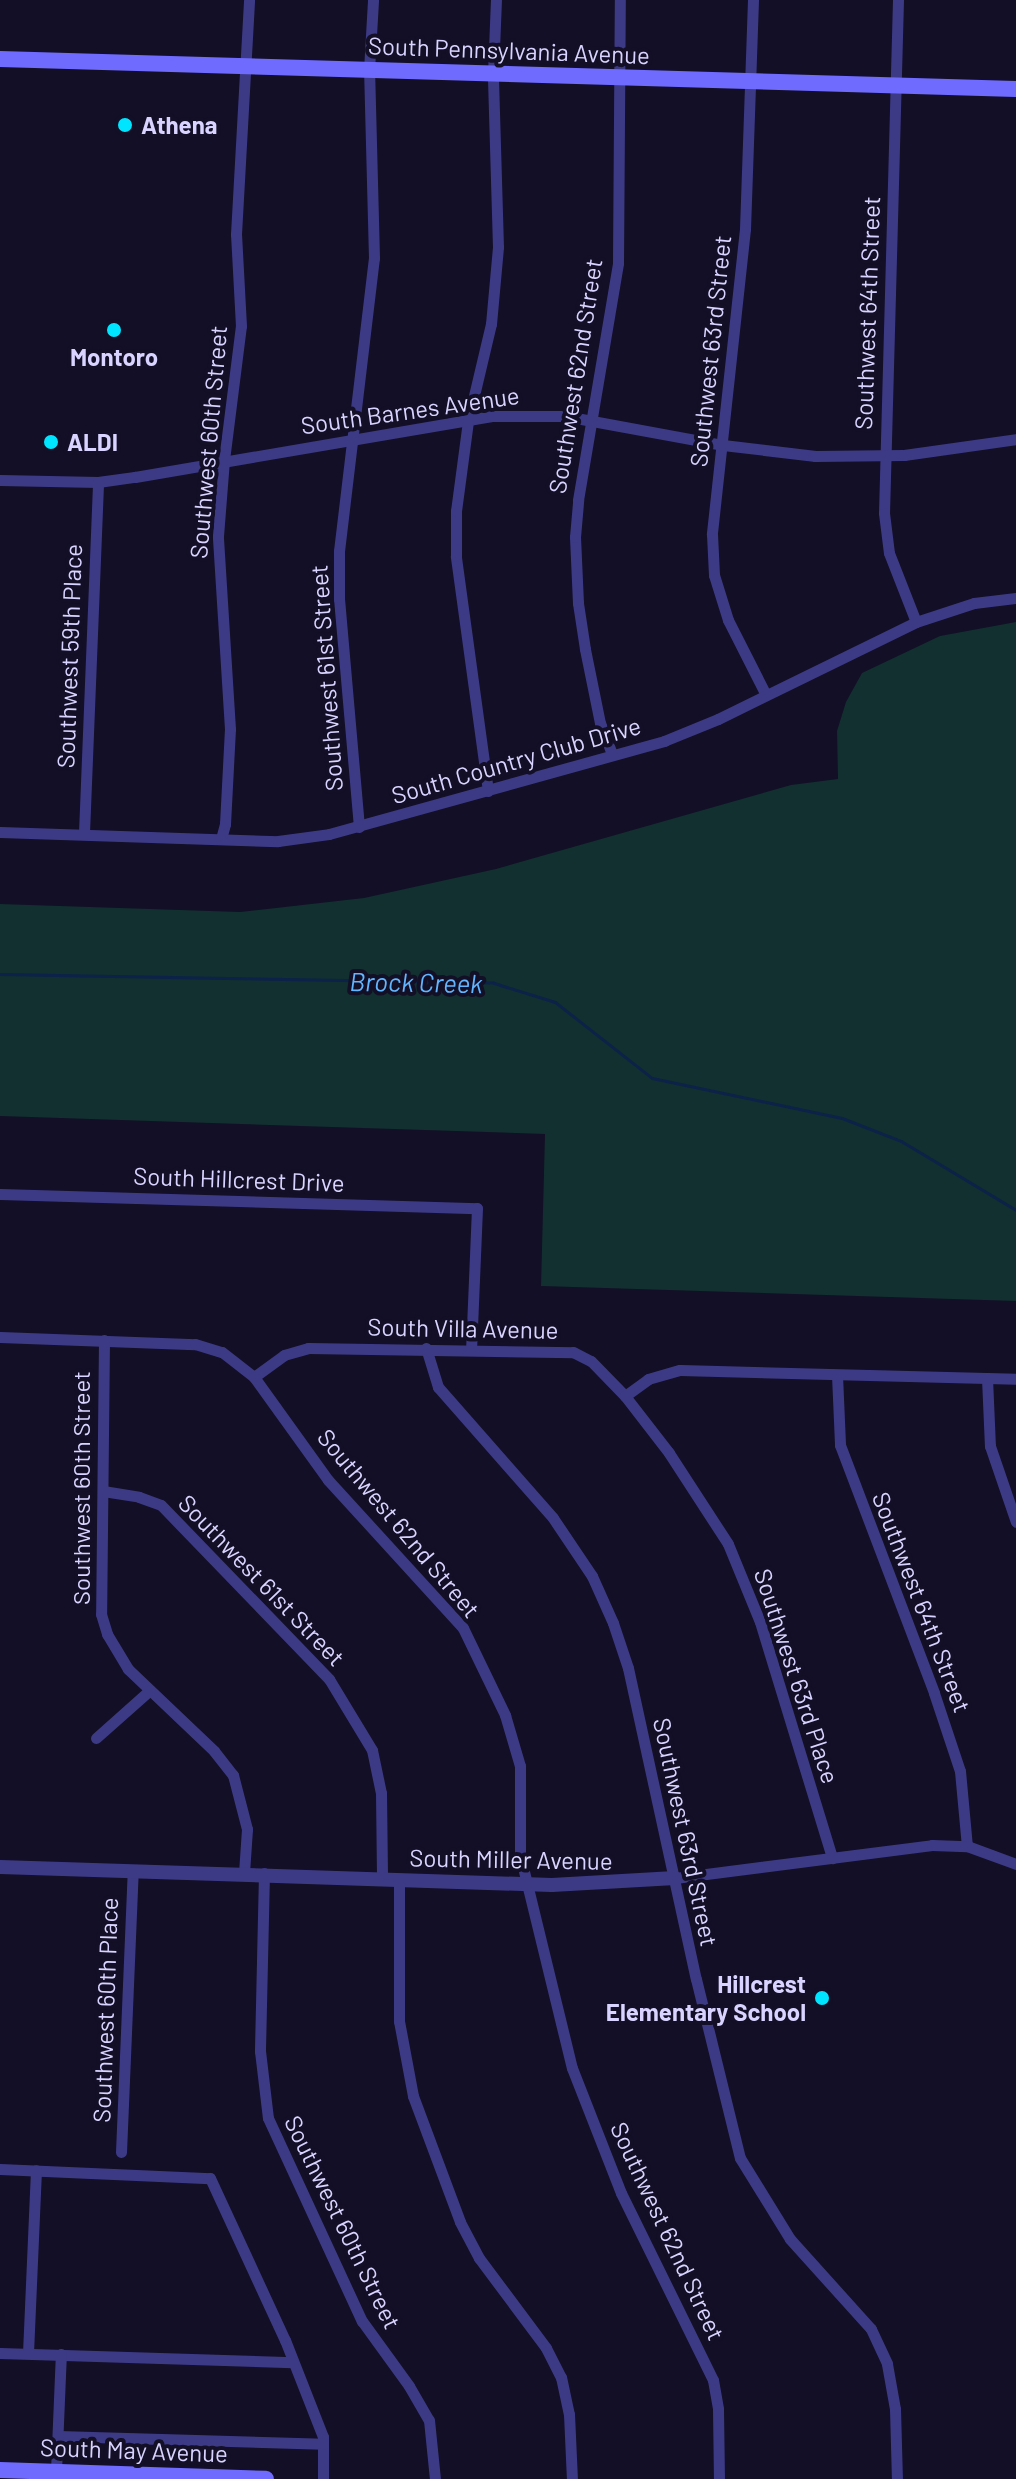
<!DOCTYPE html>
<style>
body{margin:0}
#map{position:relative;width:1016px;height:2479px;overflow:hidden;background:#130f26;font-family:Barlow,sans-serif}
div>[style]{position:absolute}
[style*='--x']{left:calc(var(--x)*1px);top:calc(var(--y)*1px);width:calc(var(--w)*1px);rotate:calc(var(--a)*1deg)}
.green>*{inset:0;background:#12302f}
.stream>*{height:3px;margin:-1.5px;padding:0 1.5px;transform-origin:1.5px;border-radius:1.5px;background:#0c2248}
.minor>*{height:11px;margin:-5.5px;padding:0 5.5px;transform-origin:5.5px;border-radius:5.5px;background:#3d3a85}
.tertiary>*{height:14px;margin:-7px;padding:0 7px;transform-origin:7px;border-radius:7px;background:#3d3a85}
.secondary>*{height:16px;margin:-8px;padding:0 8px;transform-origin:8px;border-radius:8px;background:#6f6bff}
.dots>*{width:22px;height:22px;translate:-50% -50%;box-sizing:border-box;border:4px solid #130f26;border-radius:50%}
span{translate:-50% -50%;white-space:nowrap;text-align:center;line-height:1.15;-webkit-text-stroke:8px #130f26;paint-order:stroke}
.street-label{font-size:24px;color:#d9d4ff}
.poi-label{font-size:24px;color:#d9d4ff;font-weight:700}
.left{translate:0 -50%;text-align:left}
.right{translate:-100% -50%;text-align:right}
.water-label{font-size:26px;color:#62b6ff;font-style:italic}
</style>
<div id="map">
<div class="green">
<i style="clip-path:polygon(1016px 622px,1016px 1301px,541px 1286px,545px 1134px,0 1116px,0 904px,240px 912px,364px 898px,496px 869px,791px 785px,838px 779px,837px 731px,846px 702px,862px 673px,940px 636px)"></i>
</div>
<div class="stream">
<i style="--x:0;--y:974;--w:494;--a:1"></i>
<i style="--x:494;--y:983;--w:64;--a:17.3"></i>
<i style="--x:555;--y:1002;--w:123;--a:38.1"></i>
<i style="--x:652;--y:1078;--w:194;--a:11.9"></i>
<i style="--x:842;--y:1118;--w:63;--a:21.3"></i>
<i style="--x:901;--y:1141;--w:134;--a:31"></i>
</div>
<div class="minor">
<i style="--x:753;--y:0;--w:229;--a:92"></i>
<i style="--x:745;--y:229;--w:307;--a:96.2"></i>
<i style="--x:712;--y:534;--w:41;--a:87.2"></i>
<i style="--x:714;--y:575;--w:47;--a:72.7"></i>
<i style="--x:728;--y:620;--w:84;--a:63.1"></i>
<i style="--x:898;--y:0;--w:513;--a:91.56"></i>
<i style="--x:884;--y:513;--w:40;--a:82.9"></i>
<i style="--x:889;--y:553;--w:74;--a:68.6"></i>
<i style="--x:0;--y:480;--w:98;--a:1.2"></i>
<i style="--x:98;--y:482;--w:37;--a:-8"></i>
<i style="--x:135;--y:477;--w:362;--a:-9.7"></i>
<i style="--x:492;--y:416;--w:73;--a:0"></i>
<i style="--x:565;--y:416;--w:161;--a:10.4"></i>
<i style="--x:723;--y:445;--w:93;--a:6.8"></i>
<i style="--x:815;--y:456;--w:89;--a:-0.6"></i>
<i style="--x:904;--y:455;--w:113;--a:-8.1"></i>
<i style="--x:612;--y:754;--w:33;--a:-111"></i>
<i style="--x:600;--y:723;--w:76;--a:-101.5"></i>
<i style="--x:585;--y:649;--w:47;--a:-98.7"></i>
<i style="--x:578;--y:603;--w:66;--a:-92.6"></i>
<i style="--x:575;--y:537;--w:37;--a:-85"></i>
<i style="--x:578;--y:500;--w:240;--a:-80.4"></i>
<i style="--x:618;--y:263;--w:263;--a:-89.6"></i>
<i style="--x:488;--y:791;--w:237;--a:-97.8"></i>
<i style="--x:456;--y:556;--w:45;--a:-90"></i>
<i style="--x:456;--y:511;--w:91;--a:-82.4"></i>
<i style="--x:468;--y:421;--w:100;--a:-76.7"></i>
<i style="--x:491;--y:324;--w:77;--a:-84.8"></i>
<i style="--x:498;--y:247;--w:173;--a:-91.7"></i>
<i style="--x:493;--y:74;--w:74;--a:-87.7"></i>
<i style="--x:359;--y:827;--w:229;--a:-95"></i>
<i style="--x:339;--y:599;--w:48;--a:-90"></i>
<i style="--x:339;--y:551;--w:295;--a:-83.2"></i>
<i style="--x:374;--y:258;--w:188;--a:-91.5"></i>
<i style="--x:369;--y:70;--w:70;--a:-86.7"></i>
<i style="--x:0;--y:832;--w:278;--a:1.9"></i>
<i style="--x:278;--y:841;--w:51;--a:-7.8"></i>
<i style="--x:329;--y:834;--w:348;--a:-15.5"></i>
<i style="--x:664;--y:741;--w:58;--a:-22.2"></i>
<i style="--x:718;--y:719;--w:220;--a:-26.1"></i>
<i style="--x:916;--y:622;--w:61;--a:-18.1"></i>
<i style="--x:974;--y:603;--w:42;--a:-6.8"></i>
<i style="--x:84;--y:833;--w:351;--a:-87.7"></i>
<i style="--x:221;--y:839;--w:16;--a:-75"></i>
<i style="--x:225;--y:824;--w:95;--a:-87"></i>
<i style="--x:230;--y:729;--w:193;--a:-93.6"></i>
<i style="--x:218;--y:536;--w:76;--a:-85.5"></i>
<i style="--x:224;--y:460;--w:135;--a:-82.8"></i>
<i style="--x:241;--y:326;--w:92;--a:-93.1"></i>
<i style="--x:236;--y:234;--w:234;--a:-86.8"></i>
<i style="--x:0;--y:1194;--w:477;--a:1.7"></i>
<i style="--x:477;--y:1208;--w:142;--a:92.4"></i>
<i style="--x:0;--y:1337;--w:195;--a:2.1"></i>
<i style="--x:195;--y:1344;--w:28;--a:17"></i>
<i style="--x:222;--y:1352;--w:41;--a:38"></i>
<i style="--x:254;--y:1377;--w:37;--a:-36"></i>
<i style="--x:284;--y:1355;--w:25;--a:-16"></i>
<i style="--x:308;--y:1348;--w:265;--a:0.9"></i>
<i style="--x:573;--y:1352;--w:20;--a:27"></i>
<i style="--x:591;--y:1361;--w:49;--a:45.8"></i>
<i style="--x:625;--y:1396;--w:29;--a:-36"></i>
<i style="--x:648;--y:1379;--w:33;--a:-16"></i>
<i style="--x:680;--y:1370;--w:336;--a:1.5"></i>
<i style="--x:104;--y:1340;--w:274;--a:90.6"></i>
<i style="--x:101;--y:1614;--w:21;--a:73"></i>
<i style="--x:107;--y:1634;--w:41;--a:59"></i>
<i style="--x:128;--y:1669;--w:119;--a:43.6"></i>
<i style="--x:214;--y:1751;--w:31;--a:52"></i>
<i style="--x:233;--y:1775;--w:56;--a:75.5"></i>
<i style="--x:247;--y:1829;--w:44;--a:93.9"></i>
<i style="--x:426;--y:1348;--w:41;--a:72.9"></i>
<i style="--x:438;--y:1387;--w:174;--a:48.7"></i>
<i style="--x:553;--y:1518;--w:70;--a:56.1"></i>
<i style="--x:592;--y:1576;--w:51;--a:65.9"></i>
<i style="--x:613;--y:1623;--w:47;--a:71.6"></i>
<i style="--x:628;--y:1668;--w:318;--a:77.7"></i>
<i style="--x:696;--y:1979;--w:184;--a:76.2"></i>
<i style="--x:740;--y:2158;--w:95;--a:58.3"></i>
<i style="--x:790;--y:2239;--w:121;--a:48"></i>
<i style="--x:871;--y:2329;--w:38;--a:65"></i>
<i style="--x:887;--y:2364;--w:46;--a:79.9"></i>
<i style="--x:895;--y:2409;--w:70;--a:88.4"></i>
<i style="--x:837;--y:1375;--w:70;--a:87.5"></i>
<i style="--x:840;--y:1445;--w:265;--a:69.2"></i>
<i style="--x:934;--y:1693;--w:82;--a:71.6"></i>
<i style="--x:960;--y:1771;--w:75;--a:84.7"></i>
<i style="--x:254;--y:1377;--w:127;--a:54.3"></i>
<i style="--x:328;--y:1480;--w:200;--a:47.6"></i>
<i style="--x:463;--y:1628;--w:97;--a:64.2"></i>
<i style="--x:505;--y:1715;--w:53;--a:73.6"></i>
<i style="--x:520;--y:1766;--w:89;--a:90"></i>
<i style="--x:520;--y:1855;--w:219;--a:76.3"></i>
<i style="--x:572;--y:2068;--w:134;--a:68.6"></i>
<i style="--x:621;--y:2193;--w:208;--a:63.8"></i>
<i style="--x:713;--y:2380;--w:29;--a:80"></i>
<i style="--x:718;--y:2409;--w:70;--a:89.2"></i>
<i style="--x:987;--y:1378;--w:68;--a:87.5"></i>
<i style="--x:990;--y:1446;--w:80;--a:71.1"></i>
<i style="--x:625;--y:1396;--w:72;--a:52.3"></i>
<i style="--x:669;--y:1453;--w:108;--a:57"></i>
<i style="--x:728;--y:1544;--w:84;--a:67.7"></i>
<i style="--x:760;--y:1622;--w:247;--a:73"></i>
<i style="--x:103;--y:1491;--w:36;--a:9"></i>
<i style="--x:139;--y:1497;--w:23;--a:20"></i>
<i style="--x:161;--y:1505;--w:242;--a:46"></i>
<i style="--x:329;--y:1679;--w:83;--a:58.8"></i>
<i style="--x:372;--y:1750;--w:44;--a:78.2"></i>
<i style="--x:381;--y:1793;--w:83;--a:89.3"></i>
<i style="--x:96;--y:1738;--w:72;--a:-41.6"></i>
<i style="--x:264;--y:1873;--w:178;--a:91.3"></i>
<i style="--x:260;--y:2051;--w:67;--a:83.2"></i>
<i style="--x:268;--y:2118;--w:224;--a:65.2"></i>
<i style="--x:362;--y:2321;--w:80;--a:54.1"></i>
<i style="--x:409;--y:2386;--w:39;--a:60"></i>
<i style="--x:429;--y:2420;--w:59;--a:84.2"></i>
<i style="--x:675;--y:1878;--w:259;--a:-7.3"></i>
<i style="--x:932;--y:1845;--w:35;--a:2"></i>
<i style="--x:967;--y:1846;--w:52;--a:20.2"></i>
<i style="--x:399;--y:1879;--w:142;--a:90"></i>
<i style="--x:399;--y:2021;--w:76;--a:79.4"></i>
<i style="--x:413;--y:2096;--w:134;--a:69.5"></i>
<i style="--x:460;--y:2222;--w:41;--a:62.2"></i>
<i style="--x:479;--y:2258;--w:112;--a:53.3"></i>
<i style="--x:546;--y:2348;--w:33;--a:63"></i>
<i style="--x:561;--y:2377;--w:38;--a:78"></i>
<i style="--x:569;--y:2414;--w:65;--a:87.4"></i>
<i style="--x:121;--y:2152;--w:282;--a:-87.6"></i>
<i style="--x:0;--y:2169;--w:210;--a:2.5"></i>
<i style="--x:210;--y:2178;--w:179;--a:65.2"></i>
<i style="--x:285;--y:2340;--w:104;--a:68.6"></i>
<i style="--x:323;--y:2437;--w:42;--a:90"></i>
<i style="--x:0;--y:2353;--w:293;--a:1.8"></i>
<i style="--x:28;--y:2353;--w:183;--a:-87.5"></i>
<i style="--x:58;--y:2436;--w:265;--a:1.7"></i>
<i style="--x:56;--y:2471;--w:117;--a:-87.6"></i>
</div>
<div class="tertiary">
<i style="--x:0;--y:1867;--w:552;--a:1.87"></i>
<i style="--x:552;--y:1885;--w:123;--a:-3.3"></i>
</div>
<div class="secondary">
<i style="--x:0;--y:59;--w:1016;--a:1.69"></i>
<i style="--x:0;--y:2470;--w:266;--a:1.9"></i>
</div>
<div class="dots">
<i style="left:125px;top:125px;background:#00e5ff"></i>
<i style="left:114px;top:330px;background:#00e5ff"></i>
<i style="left:51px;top:442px;background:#00e5ff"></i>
<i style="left:822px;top:1998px;background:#00e5ff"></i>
</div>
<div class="street-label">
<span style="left:509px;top:50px;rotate:2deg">South Pennsylvania Avenue</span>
<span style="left:867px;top:313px;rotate:-88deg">Southwest 64th Street</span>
<span style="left:710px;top:351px;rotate:-84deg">Southwest 63rd Street</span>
<span style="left:575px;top:376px;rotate:-81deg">Southwest 62nd Street</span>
<span style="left:410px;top:410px;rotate:-8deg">South Barnes Avenue</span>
<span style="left:208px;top:442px;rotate:-85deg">Southwest 60th Street</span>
<span style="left:69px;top:656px;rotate:-88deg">Southwest 59th Place</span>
<span style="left:326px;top:678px;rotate:-94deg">Southwest 61st Street</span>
<span style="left:516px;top:760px;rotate:-16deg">South Country Club Drive</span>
<span style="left:239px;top:1179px;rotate:2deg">South Hillcrest Drive</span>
<span style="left:463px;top:1328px;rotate:1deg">South Villa Avenue</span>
<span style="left:81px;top:1488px;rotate:-90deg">Southwest 60th Street</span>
<span style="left:399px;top:1523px;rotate:50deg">Southwest 62nd Street</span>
<span style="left:262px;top:1580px;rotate:46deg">Southwest 61st Street</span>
<span style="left:922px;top:1602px;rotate:69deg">Southwest 64th Street</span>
<span style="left:797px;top:1676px;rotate:72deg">Southwest 63rd Place</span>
<span style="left:686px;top:1832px;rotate:78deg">Southwest 63rd Street</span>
<span style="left:511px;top:1859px;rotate:1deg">South Miller Avenue</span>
<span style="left:105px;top:2010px;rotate:-88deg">Southwest 60th Place</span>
<span style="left:343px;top:2222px;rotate:64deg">Southwest 60th Street</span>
<span style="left:668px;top:2231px;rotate:65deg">Southwest 62nd Street</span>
<span style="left:134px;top:2450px;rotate:2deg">South May Avenue</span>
</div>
<div class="poi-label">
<span class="left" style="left:141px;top:125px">Athena</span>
<span style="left:114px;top:357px">Montoro</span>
<span class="left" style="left:67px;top:442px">ALDI</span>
<span class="right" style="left:806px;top:1998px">Hillcrest<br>Elementary School</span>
</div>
<div class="water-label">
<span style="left:416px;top:982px;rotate:1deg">Brock Creek</span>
</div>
</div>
